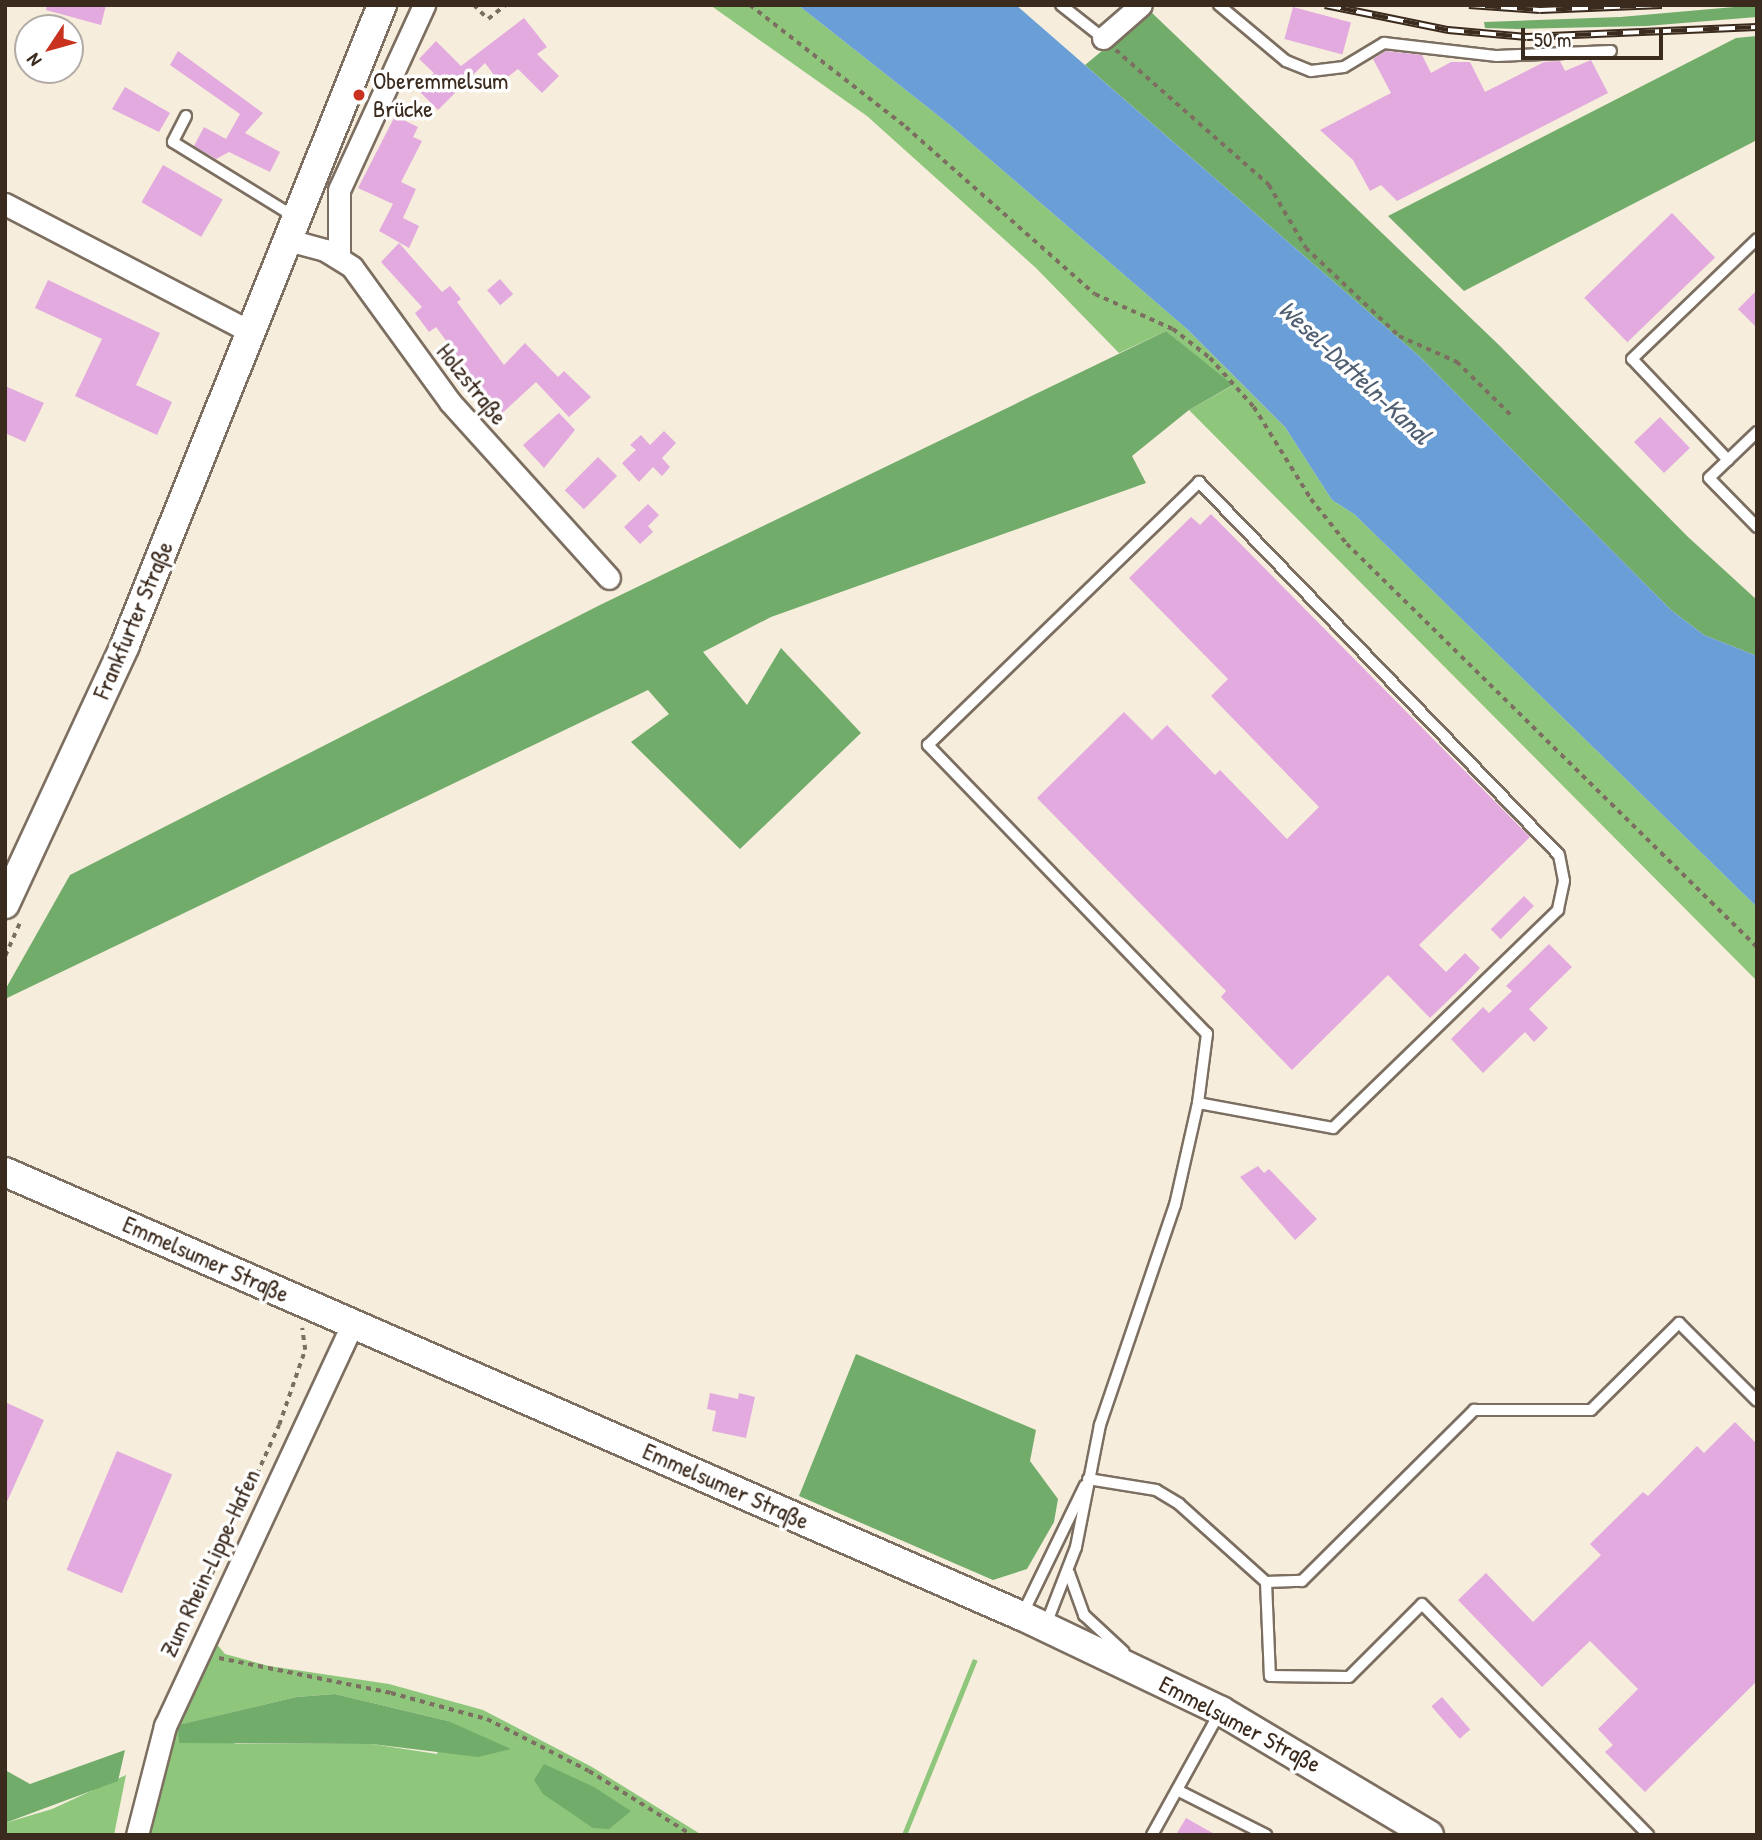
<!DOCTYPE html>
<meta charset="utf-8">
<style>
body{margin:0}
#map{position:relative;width:1762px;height:1840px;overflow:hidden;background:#f6eddc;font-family:"Patrick Hand",sans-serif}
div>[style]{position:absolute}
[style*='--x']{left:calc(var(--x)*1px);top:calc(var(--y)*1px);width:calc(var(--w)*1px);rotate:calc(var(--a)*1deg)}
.green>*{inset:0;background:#8ec77b;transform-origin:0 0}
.forest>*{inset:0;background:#72ac6b}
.water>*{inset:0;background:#699fd6}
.building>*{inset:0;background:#e2aade;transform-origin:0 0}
.path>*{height:3.5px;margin-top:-1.75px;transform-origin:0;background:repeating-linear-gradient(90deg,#7c6e60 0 5px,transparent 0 10px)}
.roads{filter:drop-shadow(2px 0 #7c6e60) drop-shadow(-2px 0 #7c6e60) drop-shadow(0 2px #7c6e60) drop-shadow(0 -2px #7c6e60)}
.lane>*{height:10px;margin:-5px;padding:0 5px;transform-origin:5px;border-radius:5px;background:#fff}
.street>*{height:21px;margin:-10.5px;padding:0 10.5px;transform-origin:10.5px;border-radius:10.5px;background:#fff}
.secondary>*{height:28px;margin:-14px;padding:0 14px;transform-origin:14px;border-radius:14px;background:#fff}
.rail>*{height:8px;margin-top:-4px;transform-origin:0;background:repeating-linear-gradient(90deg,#fff 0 16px,#3b2a1e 0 32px);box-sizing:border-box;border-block:2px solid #3b2a1e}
.dots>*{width:19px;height:19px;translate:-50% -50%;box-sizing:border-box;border:4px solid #fff;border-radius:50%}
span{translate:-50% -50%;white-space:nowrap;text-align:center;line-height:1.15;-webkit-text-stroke:7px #fff;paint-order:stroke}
.poi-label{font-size:24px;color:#3b2a1e}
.left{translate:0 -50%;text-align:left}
.street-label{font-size:24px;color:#3b2a1e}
.water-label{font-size:26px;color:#505f71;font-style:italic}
.frame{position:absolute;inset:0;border:7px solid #3b2a1e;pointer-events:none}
.north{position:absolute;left:14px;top:14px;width:70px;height:70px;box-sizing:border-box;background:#fff;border:2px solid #b1aaa5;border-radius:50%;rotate:234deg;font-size:19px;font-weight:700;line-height:28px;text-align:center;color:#3b2a1e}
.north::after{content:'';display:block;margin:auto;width:24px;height:32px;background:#c8321e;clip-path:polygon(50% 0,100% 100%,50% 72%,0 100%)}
.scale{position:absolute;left:1521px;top:28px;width:142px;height:32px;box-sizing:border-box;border:4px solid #3b2a1e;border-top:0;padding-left:9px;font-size:21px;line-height:24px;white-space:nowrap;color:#3b2a1e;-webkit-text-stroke:5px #fff;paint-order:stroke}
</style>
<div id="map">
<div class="green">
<i style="clip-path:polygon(710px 5px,798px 5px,950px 125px,1187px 329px,1285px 427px,1332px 500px,1354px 514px,1757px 907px,1757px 981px,1189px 410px,1232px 386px,1166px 331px,1119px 353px,1036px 268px,867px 116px)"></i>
<i style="clip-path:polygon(evenodd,215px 1642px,225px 1654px,269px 1666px,389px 1684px,483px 1710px,592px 1767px,702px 1835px,150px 1835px,178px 1725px,215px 1642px,335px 1694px,448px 1721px,437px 1754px,372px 1744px,236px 1744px,179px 1725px,296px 1697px,335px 1694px)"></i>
<i style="left:973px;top:1659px;width:5px;height:201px;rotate:22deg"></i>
<i style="clip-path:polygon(126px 1775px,114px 1835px,5px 1835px,5px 1823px,52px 1809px)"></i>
</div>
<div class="forest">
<i style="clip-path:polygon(1757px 5px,1757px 17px,1646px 26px,1518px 29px,1485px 28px,1484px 22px,1620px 17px)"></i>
<i style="clip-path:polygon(1150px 11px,1500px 346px,1687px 536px,1757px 600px,1757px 656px,1704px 635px,1671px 610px,1419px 356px,1085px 65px)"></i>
<i style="clip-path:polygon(1757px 36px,1757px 140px,1464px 291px,1388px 216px,1736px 38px)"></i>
<i style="clip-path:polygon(1166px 331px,1233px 385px,1189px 410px,1132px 456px,1146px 483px,771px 617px,703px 652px,747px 705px,781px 648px,861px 733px,740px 849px,631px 742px,669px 714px,648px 690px,5px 999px,5px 990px,70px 875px,600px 605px)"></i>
<i style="clip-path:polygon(856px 1354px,1036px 1430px,1030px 1461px,1058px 1499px,1054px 1522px,1027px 1569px,993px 1580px,799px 1496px)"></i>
<i style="clip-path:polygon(335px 1694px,448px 1721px,511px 1749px,478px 1757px,372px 1744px,179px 1743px,178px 1725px,296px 1697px)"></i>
<i style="clip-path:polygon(125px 1750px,118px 1781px,5px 1823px,5px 1770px,30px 1784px)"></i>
<i style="clip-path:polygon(544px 1764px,594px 1787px,631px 1811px,609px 1829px,593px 1828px,543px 1794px,534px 1780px)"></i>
</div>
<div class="water">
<i style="clip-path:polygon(798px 5px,1016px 5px,1419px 356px,1671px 610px,1704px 635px,1757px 656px,1757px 907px,1354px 514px,1332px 500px,1285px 427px,1187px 329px,950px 125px)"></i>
</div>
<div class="building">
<i style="clip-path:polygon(47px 5px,106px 5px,101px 25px,46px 10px)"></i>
<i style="left:1293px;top:7px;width:60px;height:33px;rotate:15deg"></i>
<i style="clip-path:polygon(524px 18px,547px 47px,537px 54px,559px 76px,542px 93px,518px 69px,500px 83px,485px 63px,438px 110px,418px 90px,434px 73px,419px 59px,436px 41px,461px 66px)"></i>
<i style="clip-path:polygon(178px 51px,263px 113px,245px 133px,280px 152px,270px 172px,229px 152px,216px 159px,194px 146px,204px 127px,226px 139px,240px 114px,170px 65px)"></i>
<i style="clip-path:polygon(1386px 51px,1422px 55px,1431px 73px,1451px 62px,1470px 62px,1485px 92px,1544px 62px,1560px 61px,1565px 71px,1591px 60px,1608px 93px,1397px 201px,1381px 185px,1370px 191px,1353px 160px,1320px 130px,1391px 93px,1373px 59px)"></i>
<i style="clip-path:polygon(125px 87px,170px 113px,159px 132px,112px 109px)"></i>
<i style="clip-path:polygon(395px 116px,418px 127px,413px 137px,422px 141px,401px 182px,416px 189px,403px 218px,419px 226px,409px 248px,379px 231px,393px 204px,358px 188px)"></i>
<i style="left:163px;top:165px;width:69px;height:43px;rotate:30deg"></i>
<i style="left:1672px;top:213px;width:62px;height:122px;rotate:46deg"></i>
<i style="clip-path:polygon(399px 243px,442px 292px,450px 286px,461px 299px,457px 302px,504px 365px,525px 343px,558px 377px,564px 371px,591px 397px,569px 417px,536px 382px,497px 418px,464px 378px,470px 373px,436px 327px,429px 332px,415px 313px,422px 307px,381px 262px)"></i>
<i style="left:500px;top:279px;width:20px;height:17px;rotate:49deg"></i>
<i style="clip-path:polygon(48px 280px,160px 333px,136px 385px,172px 402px,157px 435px,75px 396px,102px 339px,35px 308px)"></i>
<i style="clip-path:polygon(1757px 290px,1757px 328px,1738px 309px)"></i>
<i style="clip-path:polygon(5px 386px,44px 403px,25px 442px,5px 433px)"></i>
<i style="clip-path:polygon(559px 413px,575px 430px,544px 468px,523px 445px)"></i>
<i style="left:1660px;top:417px;width:43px;height:36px;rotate:46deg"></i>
<i style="clip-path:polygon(664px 431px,676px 443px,662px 458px,670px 467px,662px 476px,653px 467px,639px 482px,622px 463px,636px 450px,630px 445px,641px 435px,650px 445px)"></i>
<i style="left:598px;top:457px;width:27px;height:47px;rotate:45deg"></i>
<i style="clip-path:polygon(648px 504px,659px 515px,648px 526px,653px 532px,640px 544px,624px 527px)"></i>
<i style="clip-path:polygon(1211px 514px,1530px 837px,1419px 945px,1446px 972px,1465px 953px,1480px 968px,1465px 984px,1430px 1018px,1388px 975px,1292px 1070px,1221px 997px,1226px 991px,1037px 798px,1124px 712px,1152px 740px,1167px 725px,1215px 775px,1220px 770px,1287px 839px,1319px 807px,1211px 696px,1228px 679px,1129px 578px,1191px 517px,1200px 525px)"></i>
<i style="left:1524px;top:896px;width:14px;height:47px;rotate:45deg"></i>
<i style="clip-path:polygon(1549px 944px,1572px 967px,1529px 1009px,1548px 1028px,1534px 1042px,1525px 1032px,1483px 1073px,1451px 1039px,1483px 1007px,1489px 1013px,1512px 991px,1506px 986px)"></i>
<i style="clip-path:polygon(1258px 1166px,1264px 1173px,1269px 1169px,1317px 1219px,1295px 1240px,1240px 1177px)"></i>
<i style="clip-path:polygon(710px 1393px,738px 1399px,739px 1393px,755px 1397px,746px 1438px,712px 1431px,716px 1411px,707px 1409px)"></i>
<i style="clip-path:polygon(5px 1402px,44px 1420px,5px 1506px)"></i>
<i style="clip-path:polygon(1735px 1422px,1757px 1444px,1757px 1681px,1645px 1792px,1605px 1752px,1613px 1745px,1598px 1729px,1638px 1689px,1590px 1641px,1542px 1687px,1458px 1600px,1486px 1573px,1533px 1622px,1601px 1555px,1590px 1544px,1643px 1492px,1648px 1496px,1697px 1446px,1704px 1453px)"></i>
<i style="left:117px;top:1451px;width:60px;height:129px;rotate:23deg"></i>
<i style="left:1442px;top:1697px;width:43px;height:14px;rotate:49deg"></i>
<i style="clip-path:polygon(1186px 1818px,1216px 1835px,1176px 1835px)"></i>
</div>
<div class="path">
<i style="--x:474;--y:5;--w:20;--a:45"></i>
<i style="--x:488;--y:19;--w:22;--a:-39"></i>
<i style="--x:750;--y:5;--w:198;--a:38"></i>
<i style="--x:906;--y:127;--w:252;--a:41.5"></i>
<i style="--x:1095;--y:294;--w:85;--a:24.2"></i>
<i style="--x:1173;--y:329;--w:47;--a:38.1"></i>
<i style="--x:1210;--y:358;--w:66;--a:48.1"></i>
<i style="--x:1254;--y:407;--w:108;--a:58.2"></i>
<i style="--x:1311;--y:499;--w:58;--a:51.3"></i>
<i style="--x:1347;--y:544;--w:575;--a:44.51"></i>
<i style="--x:1116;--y:50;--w:204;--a:41.4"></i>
<i style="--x:1269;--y:185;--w:73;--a:59.6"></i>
<i style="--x:1306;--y:248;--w:128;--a:43.4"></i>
<i style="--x:1399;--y:336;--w:64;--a:24.1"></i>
<i style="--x:1457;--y:362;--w:78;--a:44.5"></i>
<i style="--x:5;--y:956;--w:36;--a:-66"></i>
<i style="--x:199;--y:1602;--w:194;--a:-65.7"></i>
<i style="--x:279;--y:1425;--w:79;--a:-70.9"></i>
<i style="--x:305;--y:1350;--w:22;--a:-98"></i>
<i style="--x:219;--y:1658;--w:176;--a:11.5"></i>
<i style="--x:391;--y:1693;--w:99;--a:15.2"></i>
<i style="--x:487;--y:1719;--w:114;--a:27"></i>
<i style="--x:589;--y:1771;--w:121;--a:31.9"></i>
</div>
<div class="roads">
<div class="lane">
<i style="--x:1061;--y:5;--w:53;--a:38.2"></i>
<i style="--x:1219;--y:5;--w:87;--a:39.9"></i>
<i style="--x:1286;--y:61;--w:27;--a:22"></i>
<i style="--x:1311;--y:71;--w:33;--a:-7"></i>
<i style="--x:1344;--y:67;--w:47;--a:-31"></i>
<i style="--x:1384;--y:43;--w:114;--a:6.6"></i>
<i style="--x:1497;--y:56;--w:114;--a:-2.5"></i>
<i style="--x:186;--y:116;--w:29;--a:117"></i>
<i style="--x:173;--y:142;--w:143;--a:31.6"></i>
<i style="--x:1757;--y:432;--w:66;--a:136.2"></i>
<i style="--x:1709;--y:478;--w:69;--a:45.6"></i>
<i style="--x:1728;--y:460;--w:139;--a:-133.5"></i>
<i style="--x:1632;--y:359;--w:173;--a:-43.8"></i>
<i style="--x:1088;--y:1479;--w:69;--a:9.2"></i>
<i style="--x:1156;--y:1490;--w:27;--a:31"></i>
<i style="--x:1179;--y:1504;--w:117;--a:41.9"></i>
<i style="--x:1266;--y:1582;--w:36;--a:-2"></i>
<i style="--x:1302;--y:1581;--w:243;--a:-44.8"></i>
<i style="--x:1474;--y:1410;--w:117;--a:0"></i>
<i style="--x:1591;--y:1410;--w:124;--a:-44.7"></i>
<i style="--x:1679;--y:1323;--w:110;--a:45"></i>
<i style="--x:1069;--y:1573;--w:45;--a:70.3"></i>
<i style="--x:1084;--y:1615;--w:54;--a:42.8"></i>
<i style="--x:1266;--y:1582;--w:94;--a:87.6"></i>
<i style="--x:1270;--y:1676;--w:79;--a:0.7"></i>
<i style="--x:1349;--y:1677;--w:103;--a:-45"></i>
<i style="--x:1422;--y:1604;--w:323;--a:45.6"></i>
<i style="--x:1022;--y:1615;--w:144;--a:-64.1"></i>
<i style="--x:1045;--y:1627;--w:86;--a:-68.8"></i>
<i style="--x:1076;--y:1547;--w:124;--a:-78.9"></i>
<i style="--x:1100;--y:1425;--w:232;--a:-71.2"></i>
<i style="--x:1175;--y:1205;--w:105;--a:-77.3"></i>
<i style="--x:1198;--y:1103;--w:70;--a:-82.6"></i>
<i style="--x:1207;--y:1034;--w:402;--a:-134"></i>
<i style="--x:928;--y:745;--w:378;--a:-44.1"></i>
<i style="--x:1199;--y:482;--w:518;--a:46.02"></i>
<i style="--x:1559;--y:855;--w:26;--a:79"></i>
<i style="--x:1564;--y:881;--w:30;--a:102"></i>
<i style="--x:1558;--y:910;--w:313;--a:135.9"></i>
<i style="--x:1333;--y:1128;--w:137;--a:-169.5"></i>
<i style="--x:1177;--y:1790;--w:100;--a:26.8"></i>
<i style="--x:1152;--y:1835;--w:141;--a:-61.1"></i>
</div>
<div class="street">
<i style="--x:1103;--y:38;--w:50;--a:-41"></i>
<i style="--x:5;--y:204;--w:277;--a:27.5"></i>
<i style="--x:288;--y:240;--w:38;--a:15"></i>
<i style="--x:325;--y:250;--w:32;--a:32"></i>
<i style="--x:352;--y:267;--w:167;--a:54"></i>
<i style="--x:450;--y:402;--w:237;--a:47.9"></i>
<i style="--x:339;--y:257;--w:67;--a:-90"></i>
<i style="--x:339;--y:190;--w:204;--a:-65.3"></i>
<i style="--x:137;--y:1835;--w:113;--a:-75.6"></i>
<i style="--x:165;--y:1726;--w:446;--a:-65"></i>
</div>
<div class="secondary">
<i style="--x:5;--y:904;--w:285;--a:-65.1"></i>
<i style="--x:125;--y:645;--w:690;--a:-68.12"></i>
<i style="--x:5;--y:1172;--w:1110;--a:23.59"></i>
<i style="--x:1022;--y:1616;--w:221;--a:25.5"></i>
<i style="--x:1221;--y:1711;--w:242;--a:30.8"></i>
</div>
</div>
<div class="rail">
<i style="--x:1325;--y:5;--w:126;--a:11.5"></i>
<i style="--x:1448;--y:30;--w:79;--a:5.1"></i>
<i style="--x:1527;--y:37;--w:230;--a:-2.5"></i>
<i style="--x:1469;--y:5;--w:71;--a:4"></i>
<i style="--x:1540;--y:10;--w:122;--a:-2.3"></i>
</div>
<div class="dots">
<i style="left:359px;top:95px;background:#c8321e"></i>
</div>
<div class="poi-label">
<span class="left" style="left:373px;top:95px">Oberemmelsum<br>Brücke</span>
</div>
<div class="street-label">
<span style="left:472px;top:384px;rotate:51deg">Holzstraße</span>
<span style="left:133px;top:620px;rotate:-67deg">Frankfurter Straße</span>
<span style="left:206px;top:1259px;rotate:24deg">Emmelsumer Straße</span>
<span style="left:726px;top:1486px;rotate:24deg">Emmelsumer Straße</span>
<span style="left:210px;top:1563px;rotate:-65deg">Zum Rhein-Lippe-Hafen</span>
<span style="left:1240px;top:1724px;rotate:28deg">Emmelsumer Straße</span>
</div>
<div class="water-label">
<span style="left:1355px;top:372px;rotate:43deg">Wesel-Datteln-Kanal</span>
</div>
<div class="frame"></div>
<div class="north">N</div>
<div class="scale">50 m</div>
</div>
